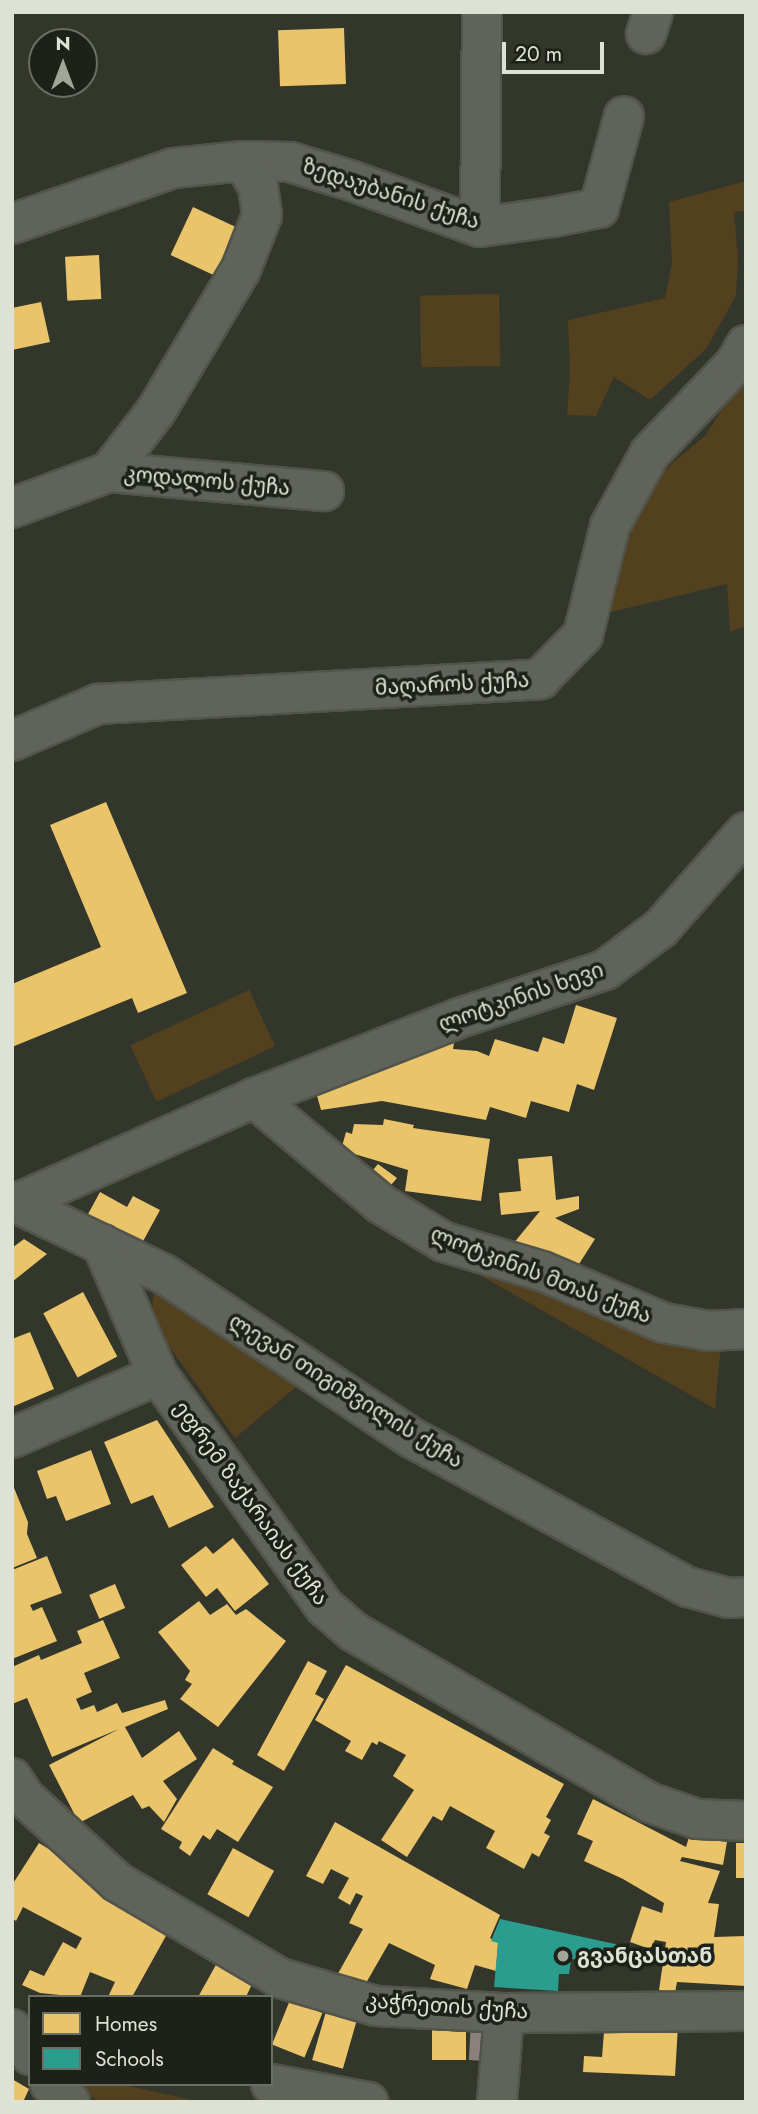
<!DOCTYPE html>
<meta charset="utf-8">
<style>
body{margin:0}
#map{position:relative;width:758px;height:2114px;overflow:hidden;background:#33362a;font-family:Jost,"Noto Sans Georgian",sans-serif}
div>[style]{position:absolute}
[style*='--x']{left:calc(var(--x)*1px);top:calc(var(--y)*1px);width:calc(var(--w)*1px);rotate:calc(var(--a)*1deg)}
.green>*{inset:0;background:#53401e;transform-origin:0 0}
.homes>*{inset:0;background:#e9c46a;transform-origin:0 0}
.schools>*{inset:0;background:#2a9d8f}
.industry>*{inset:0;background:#8a817c;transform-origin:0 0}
.roads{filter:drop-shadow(2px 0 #51544a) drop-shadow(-2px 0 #51544a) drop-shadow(0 2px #51544a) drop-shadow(0 -2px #51544a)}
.minor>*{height:38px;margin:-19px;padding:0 19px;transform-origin:19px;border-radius:19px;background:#60635a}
.dots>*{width:19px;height:19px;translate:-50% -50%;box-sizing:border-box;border:4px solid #1e2117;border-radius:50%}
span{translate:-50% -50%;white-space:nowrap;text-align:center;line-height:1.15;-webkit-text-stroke:7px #1e2117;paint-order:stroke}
.street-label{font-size:21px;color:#dee2d5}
.poi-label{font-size:21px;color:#dee2d5;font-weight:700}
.left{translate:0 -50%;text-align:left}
.frame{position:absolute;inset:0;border:14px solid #dee2d5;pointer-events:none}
.legend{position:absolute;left:28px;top:1995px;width:245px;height:91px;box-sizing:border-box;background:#1e2117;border:2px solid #6b6e63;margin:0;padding:9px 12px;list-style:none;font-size:21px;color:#dee2d5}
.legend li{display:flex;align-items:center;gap:14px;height:35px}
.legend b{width:35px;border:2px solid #6b6e63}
.north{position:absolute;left:28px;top:28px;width:70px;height:70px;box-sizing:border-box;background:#1e2117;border:2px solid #6b6e63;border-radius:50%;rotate:0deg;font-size:19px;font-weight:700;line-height:28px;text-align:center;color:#dee2d5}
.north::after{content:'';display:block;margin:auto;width:24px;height:32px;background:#a2a699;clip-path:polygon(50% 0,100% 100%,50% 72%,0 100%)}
.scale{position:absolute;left:502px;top:42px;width:102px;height:32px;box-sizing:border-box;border:4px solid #dee2d5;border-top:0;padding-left:9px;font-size:21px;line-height:24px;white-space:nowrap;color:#dee2d5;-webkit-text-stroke:5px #1e2117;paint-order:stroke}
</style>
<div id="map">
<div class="green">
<i style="clip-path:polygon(746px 181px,746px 211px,734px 212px,738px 258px,736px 296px,706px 349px,650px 400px,614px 377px,596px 416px,567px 415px,570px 370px,568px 320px,665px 298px,672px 263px,669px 202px)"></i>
<i style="left:499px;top:294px;width:72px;height:79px;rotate:89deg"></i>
<i style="clip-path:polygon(746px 378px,746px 626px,730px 632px,727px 584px,599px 615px,635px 503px,670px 465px,705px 436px,742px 379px)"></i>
<i style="left:249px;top:990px;width:62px;height:131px;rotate:65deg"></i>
<i style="clip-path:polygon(420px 1241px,721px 1344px,715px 1409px)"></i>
<i style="clip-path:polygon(154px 1291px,177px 1299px,303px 1381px,235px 1438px,166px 1342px,152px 1309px)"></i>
<i style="clip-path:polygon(75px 2084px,120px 2084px,201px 2102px,99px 2102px)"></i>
</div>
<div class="homes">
<i style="left:344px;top:28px;width:56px;height:66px;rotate:88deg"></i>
<i style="left:193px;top:207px;width:52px;height:53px;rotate:25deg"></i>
<i style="left:99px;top:255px;width:44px;height:34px;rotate:87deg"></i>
<i style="clip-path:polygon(41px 302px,50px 342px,12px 350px,12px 308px)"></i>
<i style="clip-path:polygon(106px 802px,187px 993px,138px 1013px,132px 998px,12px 1047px,12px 984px,101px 947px,50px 825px)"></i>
<i style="clip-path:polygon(576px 1005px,617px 1018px,594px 1090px,577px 1084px,569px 1112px,531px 1101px,526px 1118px,490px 1107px,486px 1120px,382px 1101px,321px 1110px,314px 1085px,455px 1037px,453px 1049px,477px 1051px,489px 1056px,495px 1039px,538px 1052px,543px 1037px,564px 1044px)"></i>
<i style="clip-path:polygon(384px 1119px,414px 1125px,413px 1128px,490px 1139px,481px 1201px,405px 1191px,408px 1170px,341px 1150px,346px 1132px,352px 1134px,354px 1124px,383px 1125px)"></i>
<i style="clip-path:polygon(552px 1156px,556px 1200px,579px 1196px,579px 1209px,555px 1218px,595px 1239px,572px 1275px,513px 1244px,540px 1211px,501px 1215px,499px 1193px,521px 1191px,518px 1159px)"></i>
<i style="clip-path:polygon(358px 1159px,373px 1170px,378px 1164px,397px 1178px,385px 1192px,352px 1166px)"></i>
<i style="clip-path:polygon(100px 1192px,127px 1207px,133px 1196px,160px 1210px,141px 1245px,87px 1216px)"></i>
<i style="clip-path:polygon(24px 1239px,47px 1254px,12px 1282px,12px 1248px)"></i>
<i style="left:83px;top:1292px;width:73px;height:45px;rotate:62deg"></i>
<i style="clip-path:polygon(30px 1332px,54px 1389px,12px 1407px,12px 1339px)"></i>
<i style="clip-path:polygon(157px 1420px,214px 1507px,169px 1528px,153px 1495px,131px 1504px,104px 1442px)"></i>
<i style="clip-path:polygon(91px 1450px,111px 1504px,66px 1521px,56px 1496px,47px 1499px,37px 1471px)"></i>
<i style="clip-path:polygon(12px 1483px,28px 1522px,27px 1534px,37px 1558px,12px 1568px)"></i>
<i style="clip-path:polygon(233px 1538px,269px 1584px,235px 1611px,217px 1588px,206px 1597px,181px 1565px,206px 1546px,213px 1554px)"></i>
<i style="clip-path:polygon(47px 1556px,62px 1593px,30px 1605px,33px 1611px,42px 1607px,57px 1641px,12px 1659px,12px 1570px)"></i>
<i style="left:115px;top:1584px;width:26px;height:28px;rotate:67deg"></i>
<i style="clip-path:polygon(199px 1601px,210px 1615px,227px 1604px,236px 1615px,246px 1609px,286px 1641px,218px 1727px,180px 1699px,192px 1684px,185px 1680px,190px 1671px,158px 1632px)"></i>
<i style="clip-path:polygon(103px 1620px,120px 1658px,84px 1673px,92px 1692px,76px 1699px,81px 1710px,94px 1705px,97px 1712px,117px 1703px,122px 1713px,165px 1700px,168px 1709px,125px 1727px,142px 1758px,179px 1731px,197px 1759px,163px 1781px,177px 1799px,164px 1822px,149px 1806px,142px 1809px,133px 1795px,79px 1823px,49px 1765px,119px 1729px,52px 1757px,27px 1698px,12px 1704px,12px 1667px,39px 1655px,41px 1660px,82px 1643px,77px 1631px)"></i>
<i style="clip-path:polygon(308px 1661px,327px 1671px,315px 1694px,324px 1699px,284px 1771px,257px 1755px)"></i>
<i style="clip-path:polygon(346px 1665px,564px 1784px,546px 1817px,551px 1820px,544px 1833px,550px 1836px,539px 1857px,532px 1853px,524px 1869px,486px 1848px,495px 1831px,450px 1806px,442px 1821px,433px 1816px,407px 1857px,381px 1840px,414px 1790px,393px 1776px,406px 1755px,379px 1741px,377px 1745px,372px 1742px,362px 1760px,345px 1751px,351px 1741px,315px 1720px)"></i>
<i style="clip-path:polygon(213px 1748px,234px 1761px,232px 1764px,273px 1787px,238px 1842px,217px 1829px,210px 1840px,203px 1835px,190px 1856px,179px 1848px,182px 1842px,161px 1829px)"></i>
<i style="clip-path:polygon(593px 1799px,686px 1847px,689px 1837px,727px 1842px,723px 1865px,682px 1857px,680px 1861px,720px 1871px,708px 1903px,719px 1904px,714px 1937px,746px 1936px,746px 1986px,677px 1982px,675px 1993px,659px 1990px,666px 1942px,655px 1940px,650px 1949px,630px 1942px,642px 1906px,662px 1913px,664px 1903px,623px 1879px,584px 1861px,593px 1841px,577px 1834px)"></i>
<i style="clip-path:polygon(335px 1822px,500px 1915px,490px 1938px,498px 1943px,496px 1971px,475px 1965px,467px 1989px,430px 1979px,435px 1965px,389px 1943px,362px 1990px,336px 1977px,363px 1929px,349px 1923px,363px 1896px,356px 1893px,350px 1905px,338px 1898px,349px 1878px,331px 1869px,323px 1884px,306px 1876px)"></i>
<i style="clip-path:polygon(39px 1843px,172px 1925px,132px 1997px,108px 1997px,115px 1982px,90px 1972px,80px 1997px,40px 1993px,22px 1985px,30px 1970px,44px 1976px,63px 1942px,76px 1949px,82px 1938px,23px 1907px,16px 1921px,12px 1918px,12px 1885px)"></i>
<i style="left:736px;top:1843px;width:10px;height:35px"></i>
<i style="left:233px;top:1848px;width:47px;height:53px;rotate:29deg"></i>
<i style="clip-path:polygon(222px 1954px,257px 1973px,246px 1997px,198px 1997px)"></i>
<i style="left:290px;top:2000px;width:35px;height:48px;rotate:22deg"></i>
<i style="left:327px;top:2008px;width:32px;height:54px;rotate:16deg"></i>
<i style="clip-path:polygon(605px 2020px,678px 2026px,675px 2076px,583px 2072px,584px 2056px,602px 2057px)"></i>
<i style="left:432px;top:2021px;width:34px;height:39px"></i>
<i style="clip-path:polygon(12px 2079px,29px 2089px,23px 2102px,12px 2102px)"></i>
</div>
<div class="schools">
<i style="clip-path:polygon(500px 1919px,629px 1947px,629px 1965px,571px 1959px,569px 1974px,559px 1974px,558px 1991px,494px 1987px,498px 1943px,491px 1941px)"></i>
</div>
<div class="industry">
<i style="left:471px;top:2020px;width:18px;height:40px;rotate:3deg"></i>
</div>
<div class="roads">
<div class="minor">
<i style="--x:646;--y:34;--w:23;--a:-72"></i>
<i style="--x:12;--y:224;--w:171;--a:-19.1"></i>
<i style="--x:174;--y:168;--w:69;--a:-5.8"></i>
<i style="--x:243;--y:161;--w:47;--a:1.2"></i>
<i style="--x:290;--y:162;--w:65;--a:17"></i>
<i style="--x:352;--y:181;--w:136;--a:19.8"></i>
<i style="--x:480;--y:227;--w:74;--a:-7.8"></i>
<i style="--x:553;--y:217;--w:47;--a:-11.1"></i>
<i style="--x:599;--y:208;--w:95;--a:-74.8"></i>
<i style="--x:480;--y:227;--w:215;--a:-89.5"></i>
<i style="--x:109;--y:472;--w:77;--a:-52.4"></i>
<i style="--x:156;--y:411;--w:165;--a:-59.1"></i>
<i style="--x:241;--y:269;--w:58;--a:-68.7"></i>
<i style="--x:262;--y:215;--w:29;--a:-98"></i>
<i style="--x:258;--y:186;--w:29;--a:-121"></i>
<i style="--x:12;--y:508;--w:103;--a:-20.4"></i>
<i style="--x:109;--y:472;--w:216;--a:5.1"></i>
<i style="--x:12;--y:741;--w:94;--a:-23.3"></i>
<i style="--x:98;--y:704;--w:443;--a:-3.2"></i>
<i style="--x:540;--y:679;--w:62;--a:-45.7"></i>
<i style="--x:583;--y:635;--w:112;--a:-76.1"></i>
<i style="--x:610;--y:526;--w:83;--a:-61.3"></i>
<i style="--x:650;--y:453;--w:123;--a:-46.3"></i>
<i style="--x:735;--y:364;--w:22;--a:-60"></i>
<i style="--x:254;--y:1098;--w:165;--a:39.8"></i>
<i style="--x:381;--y:1204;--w:74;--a:31.1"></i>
<i style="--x:444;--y:1242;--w:102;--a:16.5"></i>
<i style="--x:542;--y:1271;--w:133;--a:23.1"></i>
<i style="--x:664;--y:1323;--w:46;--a:10.1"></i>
<i style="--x:709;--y:1331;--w:37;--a:-3"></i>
<i style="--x:12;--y:1201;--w:169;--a:25.7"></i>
<i style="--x:164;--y:1274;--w:297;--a:33.5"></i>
<i style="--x:412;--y:1438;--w:314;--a:28.4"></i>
<i style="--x:688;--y:1587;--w:42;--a:15"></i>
<i style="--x:729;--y:1598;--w:17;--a:-3"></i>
<i style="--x:17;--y:1203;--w:259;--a:-23.9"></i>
<i style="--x:254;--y:1098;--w:220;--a:-21.3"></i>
<i style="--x:459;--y:1018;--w:154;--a:-18.2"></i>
<i style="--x:605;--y:970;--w:70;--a:-36.9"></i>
<i style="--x:661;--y:928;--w:128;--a:-48.5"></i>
<i style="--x:102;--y:1244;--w:142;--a:66.9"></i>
<i style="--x:158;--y:1375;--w:286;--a:54.3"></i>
<i style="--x:325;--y:1607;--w:38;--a:41"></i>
<i style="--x:354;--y:1632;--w:340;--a:30"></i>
<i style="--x:648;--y:1802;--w:52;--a:19.1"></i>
<i style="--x:697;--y:1819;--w:49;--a:2.3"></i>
<i style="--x:12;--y:1438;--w:159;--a:-23.3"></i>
<i style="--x:12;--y:1778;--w:24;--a:57"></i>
<i style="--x:25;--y:1798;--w:125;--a:42.4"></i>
<i style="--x:117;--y:1882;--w:189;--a:30.5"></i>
<i style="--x:280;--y:1978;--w:100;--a:16.3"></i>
<i style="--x:376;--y:2006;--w:128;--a:3.1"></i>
<i style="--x:504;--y:2013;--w:242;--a:-0.5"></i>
<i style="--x:12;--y:2029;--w:32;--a:55"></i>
<i style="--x:50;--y:2084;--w:27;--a:42"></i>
<i style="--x:271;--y:2084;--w:99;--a:10.5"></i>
<i style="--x:497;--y:2102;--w:89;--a:-85.5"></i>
</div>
</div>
<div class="dots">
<i style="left:563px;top:1956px;background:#a2a699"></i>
</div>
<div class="street-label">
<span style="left:391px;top:194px;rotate:18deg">ზედაუბანის ქუჩა</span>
<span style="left:207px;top:481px;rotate:5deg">კოდალოს ქუჩა</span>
<span style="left:452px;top:684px;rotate:-3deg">მაღაროს ქუჩა</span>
<span style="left:521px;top:997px;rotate:-19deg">ლოტკინის ხევი</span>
<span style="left:541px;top:1275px;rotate:21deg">ლოტკინის მთას ქუჩა</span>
<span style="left:346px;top:1391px;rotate:32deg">ლევან თიგიშვილის ქუჩა</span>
<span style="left:251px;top:1503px;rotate:54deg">ეფრემ ზაქარაიას ქუჩა</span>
<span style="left:447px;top:2006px;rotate:4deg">კაჭრეთის ქუჩა</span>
</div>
<div class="poi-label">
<span class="left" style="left:577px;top:1956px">გვანცასთან</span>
</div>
<div class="frame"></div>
<ul class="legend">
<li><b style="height:19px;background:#e9c46a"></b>Homes</li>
<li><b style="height:19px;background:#2a9d8f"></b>Schools</li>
</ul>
<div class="north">N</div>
<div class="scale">20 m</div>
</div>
